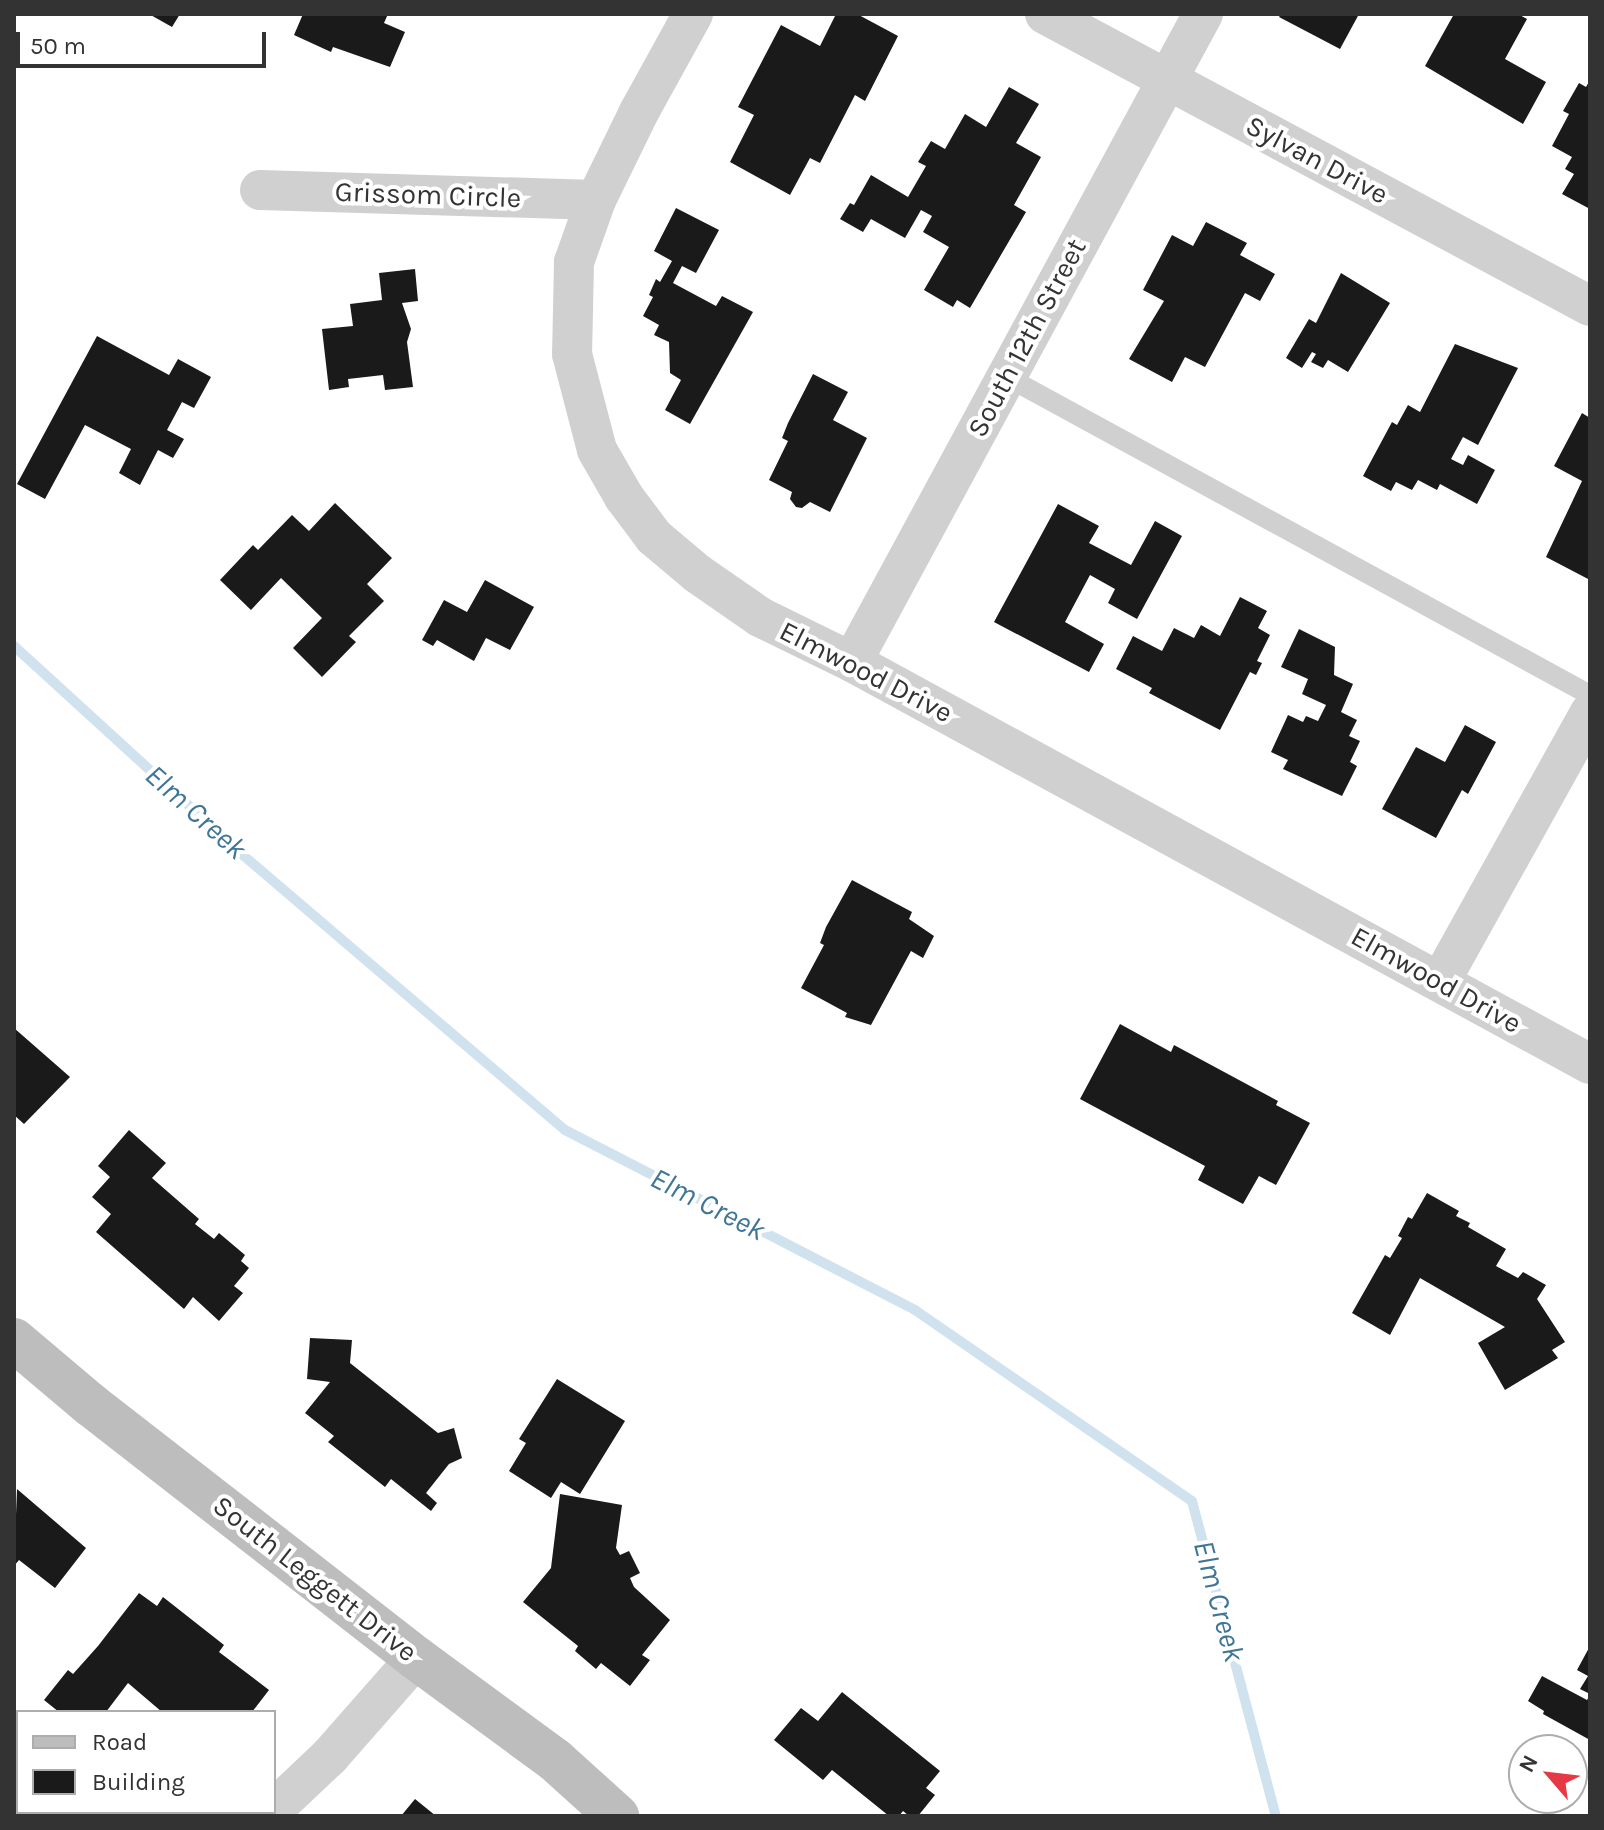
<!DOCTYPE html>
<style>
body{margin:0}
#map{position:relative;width:1604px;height:1830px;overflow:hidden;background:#fff;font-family:Karla,sans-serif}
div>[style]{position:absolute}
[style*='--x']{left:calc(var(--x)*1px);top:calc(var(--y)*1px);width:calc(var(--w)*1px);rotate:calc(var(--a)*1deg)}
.stream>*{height:10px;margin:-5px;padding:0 5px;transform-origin:5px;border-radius:5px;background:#cfe2ee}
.building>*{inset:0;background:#1a1a1a}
.lane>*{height:20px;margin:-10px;padding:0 10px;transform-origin:10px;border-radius:10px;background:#d0d0d0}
.street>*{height:40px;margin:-20px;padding:0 20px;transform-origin:20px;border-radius:20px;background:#d0d0d0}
.secondary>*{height:44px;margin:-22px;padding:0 22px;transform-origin:22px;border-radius:22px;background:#bdbdbd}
span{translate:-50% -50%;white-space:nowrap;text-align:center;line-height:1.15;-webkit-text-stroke:8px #fff;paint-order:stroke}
.street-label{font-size:28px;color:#333}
.water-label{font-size:30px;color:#3f7597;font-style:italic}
.frame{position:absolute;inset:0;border:16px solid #333;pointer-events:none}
.legend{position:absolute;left:16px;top:1710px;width:260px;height:104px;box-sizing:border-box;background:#fff;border:2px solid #adadad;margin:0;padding:10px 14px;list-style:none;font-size:24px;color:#333}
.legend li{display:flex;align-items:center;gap:16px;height:40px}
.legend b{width:40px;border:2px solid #adadad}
.north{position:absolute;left:1508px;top:1734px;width:80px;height:80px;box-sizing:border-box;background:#fff;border:2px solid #adadad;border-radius:50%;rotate:298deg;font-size:22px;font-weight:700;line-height:32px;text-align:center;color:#333}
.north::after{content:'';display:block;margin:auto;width:28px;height:36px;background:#e63946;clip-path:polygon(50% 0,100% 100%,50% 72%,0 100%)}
.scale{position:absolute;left:16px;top:32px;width:250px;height:36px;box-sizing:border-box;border:4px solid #333;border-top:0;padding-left:10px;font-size:24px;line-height:28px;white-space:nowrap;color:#333;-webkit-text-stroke:6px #fff;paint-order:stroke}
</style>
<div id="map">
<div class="stream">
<i style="--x:14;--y:646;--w:311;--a:42.4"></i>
<i style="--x:244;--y:856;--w:422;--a:40.5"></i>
<i style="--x:565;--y:1130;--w:394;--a:27.2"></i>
<i style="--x:915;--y:1310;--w:336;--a:34.6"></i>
<i style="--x:1192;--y:1501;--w:326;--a:75.1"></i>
</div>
<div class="building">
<i style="clip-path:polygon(149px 14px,180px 14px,172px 27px)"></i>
<i style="clip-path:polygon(303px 14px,388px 14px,384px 23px,405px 32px,390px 67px,333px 47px,331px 52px,294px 35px)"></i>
<i style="clip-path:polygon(836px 14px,857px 14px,898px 36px,865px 101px,855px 95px,820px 163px,810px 158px,790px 195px,730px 162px,754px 115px,738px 107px,781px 25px,820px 46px)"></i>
<i style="clip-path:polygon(1281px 14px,1359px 14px,1340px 49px,1279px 17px)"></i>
<i style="clip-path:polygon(1454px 14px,1518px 14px,1527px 19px,1505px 59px,1546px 82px,1523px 124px,1425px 66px)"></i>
<i style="clip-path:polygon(1590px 80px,1590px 209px,1562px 194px,1574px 174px,1565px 169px,1572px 157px,1552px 146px,1569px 114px,1563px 111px,1579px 83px,1586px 87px)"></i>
<i style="clip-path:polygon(1009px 87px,1039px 104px,1016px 143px,1041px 157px,1014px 205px,1026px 212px,970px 308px,957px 300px,953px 307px,924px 290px,949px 247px,923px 232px,932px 216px,921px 210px,905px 238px,871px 219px,863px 232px,840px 219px,850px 203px,854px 205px,871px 175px,908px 197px,926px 166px,918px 162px,931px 141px,945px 149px,965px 114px,986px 127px)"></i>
<i style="clip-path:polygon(676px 208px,719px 230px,696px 273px,682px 266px,673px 283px,716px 306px,722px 296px,753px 312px,690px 424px,665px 410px,681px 380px,670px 373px,669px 342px,654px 335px,659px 325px,643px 316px,653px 297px,649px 295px,656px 279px,660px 282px,672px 261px,654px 251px)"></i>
<i style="clip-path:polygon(1206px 222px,1247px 243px,1240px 255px,1275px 274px,1260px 301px,1245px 293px,1205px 367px,1185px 357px,1172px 382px,1129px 359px,1164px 301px,1143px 290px,1172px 235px,1193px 246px)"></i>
<i style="clip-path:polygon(415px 269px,418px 301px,402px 303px,411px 329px,407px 342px,413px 387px,385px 390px,383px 375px,348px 379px,349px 387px,329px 390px,322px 329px,353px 326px,350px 304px,382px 300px,379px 273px)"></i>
<i style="clip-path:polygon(1341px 273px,1390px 303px,1348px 372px,1328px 360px,1323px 368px,1311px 362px,1316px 354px,1312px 352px,1302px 368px,1286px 358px,1309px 319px,1316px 323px)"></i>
<i style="clip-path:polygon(97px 336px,169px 375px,178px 359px,211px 377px,194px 408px,182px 402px,167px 430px,184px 439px,173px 458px,158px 450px,140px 485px,119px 473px,131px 449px,85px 425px,45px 499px,17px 484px)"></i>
<i style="clip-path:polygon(1455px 344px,1518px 368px,1478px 445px,1463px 437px,1451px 459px,1463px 465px,1468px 455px,1495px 470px,1477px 504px,1440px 484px,1437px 490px,1418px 480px,1412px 490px,1396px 482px,1391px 491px,1363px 476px,1392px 422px,1397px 425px,1408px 405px,1420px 412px)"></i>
<i style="clip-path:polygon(813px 374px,848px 392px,833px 420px,867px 438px,830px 512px,810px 502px,802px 508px,796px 507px,790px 499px,792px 492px,769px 480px,788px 441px,782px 438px,788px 423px)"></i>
<i style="clip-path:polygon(1582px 413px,1590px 418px,1590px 580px,1546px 557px,1582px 481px,1554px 466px)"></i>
<i style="clip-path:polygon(335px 503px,392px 558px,367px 584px,384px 601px,349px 636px,356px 642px,322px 677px,293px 648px,322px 618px,281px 578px,251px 610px,220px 580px,253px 545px,258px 550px,292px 515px,309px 531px)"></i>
<i style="clip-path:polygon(1058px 504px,1099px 526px,1089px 543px,1131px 565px,1155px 521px,1182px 536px,1137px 619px,1108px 603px,1115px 589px,1090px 575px,1065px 622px,1104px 644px,1089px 672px,994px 622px)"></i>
<i style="clip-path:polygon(485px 580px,534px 607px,510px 650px,486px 638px,474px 661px,437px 640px,433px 646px,422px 640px,444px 600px,467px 612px)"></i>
<i style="clip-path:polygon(1240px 597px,1267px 611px,1258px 628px,1270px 635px,1257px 661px,1262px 663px,1256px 675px,1250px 672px,1220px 730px,1149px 693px,1152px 688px,1116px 669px,1133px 636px,1162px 651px,1174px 628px,1194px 638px,1201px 625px,1220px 636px)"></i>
<i style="clip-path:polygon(1299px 629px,1335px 647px,1334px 675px,1353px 684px,1341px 712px,1357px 720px,1349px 736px,1360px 741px,1350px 762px,1357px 766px,1342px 796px,1283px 769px,1288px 760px,1271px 752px,1288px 715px,1303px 722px,1306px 716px,1318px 721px,1326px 705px,1302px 694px,1308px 679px,1281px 667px)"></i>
<i style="clip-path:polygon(1465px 725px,1496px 742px,1468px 794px,1462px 790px,1436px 838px,1382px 809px,1416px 747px,1445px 762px)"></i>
<i style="clip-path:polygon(852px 880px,912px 912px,909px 919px,934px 936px,923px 958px,911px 951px,871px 1025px,845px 1017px,847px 1013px,801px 988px,824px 945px,820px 943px,826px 927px)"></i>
<i style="clip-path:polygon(1120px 1024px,1171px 1052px,1174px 1045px,1278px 1101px,1276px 1105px,1310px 1123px,1276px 1185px,1259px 1176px,1243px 1204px,1198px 1180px,1205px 1166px,1080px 1099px)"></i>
<i style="clip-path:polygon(14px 1028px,70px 1077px,24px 1124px,14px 1115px)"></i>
<i style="clip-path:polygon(129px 1130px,166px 1163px,152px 1178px,199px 1219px,195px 1224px,214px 1239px,219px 1233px,245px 1255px,241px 1261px,249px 1268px,234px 1286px,243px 1293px,219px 1321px,193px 1297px,184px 1309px,96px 1232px,111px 1214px,92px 1197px,110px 1177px,98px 1166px)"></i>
<i style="clip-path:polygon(1427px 1193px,1459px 1211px,1456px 1216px,1470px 1223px,1468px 1227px,1506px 1249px,1496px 1266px,1518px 1278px,1523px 1272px,1546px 1285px,1537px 1299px,1565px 1342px,1552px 1350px,1558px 1358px,1505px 1390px,1478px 1343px,1505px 1327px,1420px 1278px,1390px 1335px,1352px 1313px,1385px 1255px,1390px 1258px,1402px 1238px,1398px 1236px,1408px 1217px,1412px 1219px)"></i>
<i style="clip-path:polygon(310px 1338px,352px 1340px,350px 1363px,438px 1433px,454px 1428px,462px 1458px,449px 1464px,426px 1493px,437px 1503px,431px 1511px,391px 1479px,385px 1487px,328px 1442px,334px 1436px,305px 1413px,330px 1382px,307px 1379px)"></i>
<i style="clip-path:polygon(557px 1379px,625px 1421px,580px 1494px,561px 1482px,551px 1498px,509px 1471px,526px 1443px,519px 1439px)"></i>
<i style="clip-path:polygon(17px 1489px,86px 1548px,55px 1588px,19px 1560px,14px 1566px)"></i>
<i style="clip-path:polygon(560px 1494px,622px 1505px,616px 1548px,620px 1555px,629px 1551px,640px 1573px,630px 1578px,634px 1587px,670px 1620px,642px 1655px,650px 1660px,630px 1686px,601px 1663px,596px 1669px,575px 1651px,578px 1646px,523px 1602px,551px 1568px)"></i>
<i style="clip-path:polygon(139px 1593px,157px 1606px,163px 1597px,224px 1645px,219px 1652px,269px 1690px,252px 1712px,162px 1712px,128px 1683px,106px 1712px,59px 1712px,44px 1700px,68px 1670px,73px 1674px,98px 1646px)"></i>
<i style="clip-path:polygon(1590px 1646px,1590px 1694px,1580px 1689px,1588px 1676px,1577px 1670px)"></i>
<i style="clip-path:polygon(1542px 1676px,1587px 1700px,1590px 1695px,1590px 1740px,1543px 1714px,1544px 1711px,1528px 1701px)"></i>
<i style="clip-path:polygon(842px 1692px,940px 1771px,926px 1788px,935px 1795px,918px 1816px,909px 1816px,903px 1811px,899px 1816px,889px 1816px,832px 1770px,823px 1780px,774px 1740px,801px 1708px,818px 1721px)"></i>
<i style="clip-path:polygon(415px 1799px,436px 1816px,401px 1816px)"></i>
</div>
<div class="lane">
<i style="--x:1007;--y:377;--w:664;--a:28.61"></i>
</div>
<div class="street">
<i style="--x:693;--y:14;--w:112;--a:118.9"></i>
<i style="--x:639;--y:112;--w:98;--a:116"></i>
<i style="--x:596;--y:200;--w:66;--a:109.5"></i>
<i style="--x:574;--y:262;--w:92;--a:91.2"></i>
<i style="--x:572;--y:354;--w:99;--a:75.4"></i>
<i style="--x:597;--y:450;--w:54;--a:60.1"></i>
<i style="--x:624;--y:497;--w:50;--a:53.1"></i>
<i style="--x:654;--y:537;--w:57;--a:40.1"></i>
<i style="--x:698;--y:574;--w:75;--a:34.7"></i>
<i style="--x:760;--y:617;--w:102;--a:26.1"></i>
<i style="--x:852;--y:662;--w:840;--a:28.58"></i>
<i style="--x:1045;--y:14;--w:618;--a:28.18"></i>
<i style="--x:260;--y:190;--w:336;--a:1.7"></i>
<i style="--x:852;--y:662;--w:737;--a:-61.56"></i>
<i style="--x:1440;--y:982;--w:308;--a:-60.9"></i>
<i style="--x:274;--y:1809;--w:77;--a:-43.4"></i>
<i style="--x:330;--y:1756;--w:130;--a:-48.7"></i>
</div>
<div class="secondary">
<i style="--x:14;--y:1340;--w:101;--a:40.2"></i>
<i style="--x:91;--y:1405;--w:412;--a:37.9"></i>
<i style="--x:416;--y:1658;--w:172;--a:36.3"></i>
<i style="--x:555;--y:1760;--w:84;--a:42.1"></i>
</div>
<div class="street-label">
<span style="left:1317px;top:160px;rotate:28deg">Sylvan Drive</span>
<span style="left:428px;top:195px;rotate:2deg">Grissom Circle</span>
<span style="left:1027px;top:338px;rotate:-62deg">South 12th Street</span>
<span style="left:866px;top:672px;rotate:27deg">Elmwood Drive</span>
<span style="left:1436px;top:980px;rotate:29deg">Elmwood Drive</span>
<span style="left:315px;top:1579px;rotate:38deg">South Leggett Drive</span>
</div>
<div class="water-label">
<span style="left:196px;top:812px;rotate:42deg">Elm Creek</span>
<span style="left:708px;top:1204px;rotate:27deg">Elm Creek</span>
<span style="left:1219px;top:1601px;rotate:75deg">Elm Creek</span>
</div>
<div class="frame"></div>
<ul class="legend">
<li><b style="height:10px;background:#bdbdbd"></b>Road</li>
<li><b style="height:22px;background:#1a1a1a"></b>Building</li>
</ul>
<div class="north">N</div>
<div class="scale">50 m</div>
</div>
